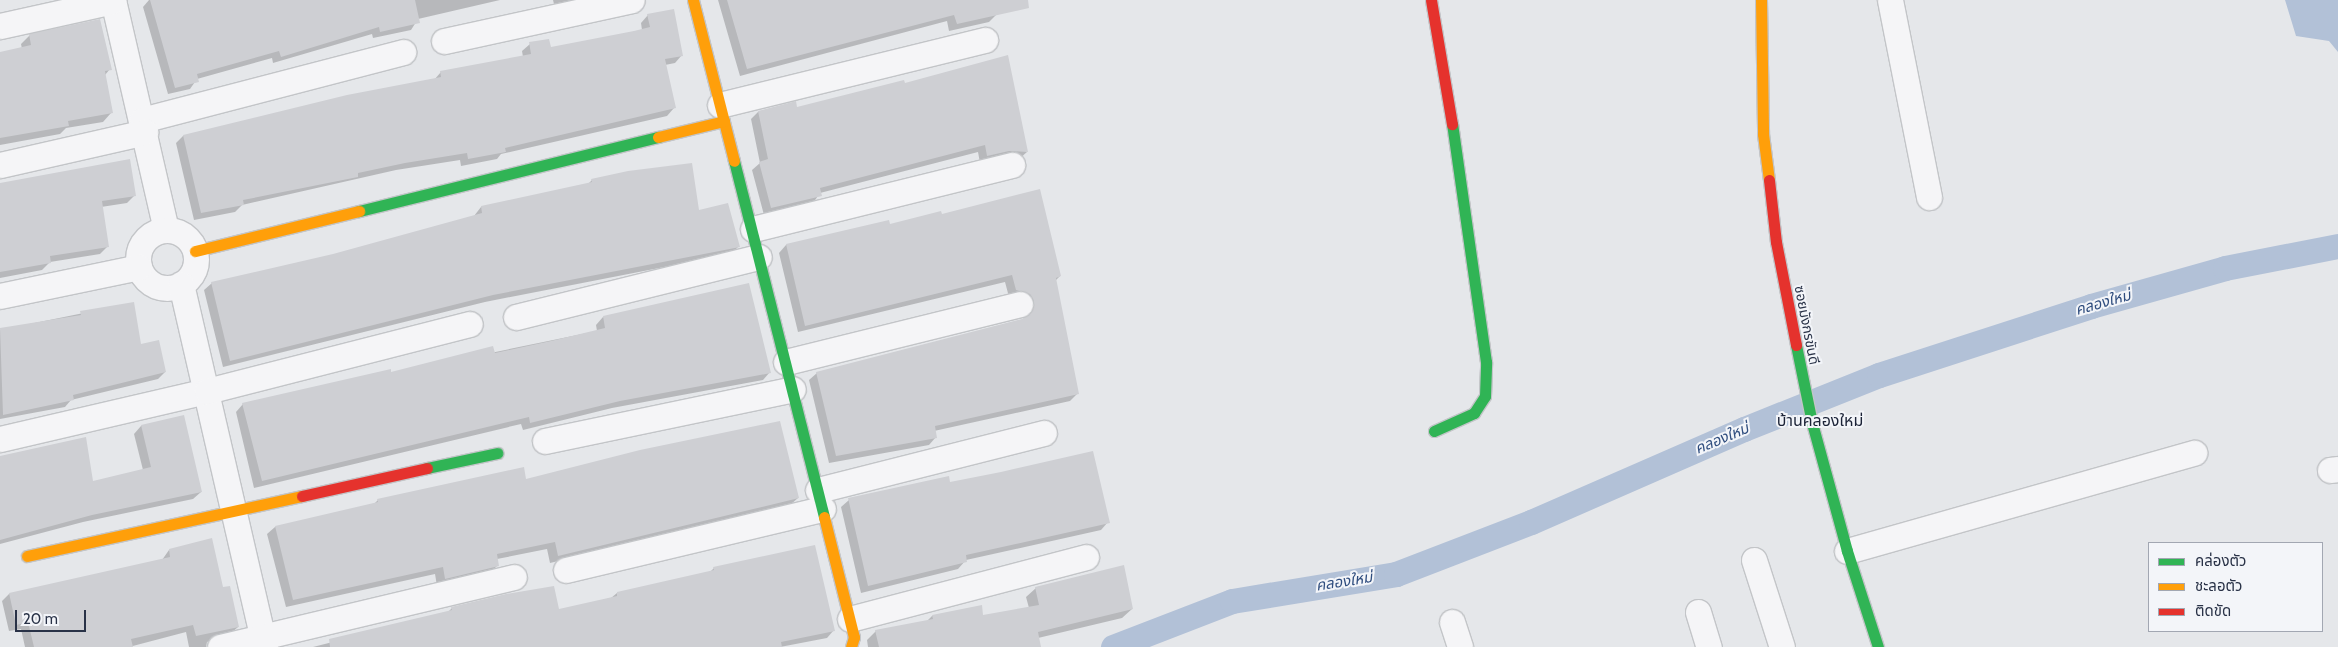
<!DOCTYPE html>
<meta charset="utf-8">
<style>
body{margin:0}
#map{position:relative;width:2338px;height:647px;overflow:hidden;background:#e5e7ea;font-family:Cabin,"Noto Sans Thai",sans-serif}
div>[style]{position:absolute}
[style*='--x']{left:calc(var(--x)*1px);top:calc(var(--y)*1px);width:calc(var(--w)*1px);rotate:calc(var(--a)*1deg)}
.water>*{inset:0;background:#b2c1d7}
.shadow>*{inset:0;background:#0003}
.canal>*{height:25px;margin:-12.5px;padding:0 12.5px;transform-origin:12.5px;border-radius:12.5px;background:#b2c1d7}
.building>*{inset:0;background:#cecfd3}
.roads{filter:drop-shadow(1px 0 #c3c5c8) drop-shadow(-1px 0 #c3c5c8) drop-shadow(0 1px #c3c5c8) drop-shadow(0 -1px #c3c5c8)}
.street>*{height:25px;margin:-12.5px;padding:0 12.5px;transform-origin:12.5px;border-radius:12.5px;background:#f5f5f7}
.street>.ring{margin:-12.5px;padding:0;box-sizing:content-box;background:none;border:25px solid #f5f5f7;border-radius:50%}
.fast>*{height:11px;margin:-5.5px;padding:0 5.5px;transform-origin:5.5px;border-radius:5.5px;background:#30b455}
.slow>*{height:11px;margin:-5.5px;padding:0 5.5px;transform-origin:5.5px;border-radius:5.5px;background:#ff9f0a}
.jam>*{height:11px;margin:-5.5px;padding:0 5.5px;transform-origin:5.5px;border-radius:5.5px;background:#e5322d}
span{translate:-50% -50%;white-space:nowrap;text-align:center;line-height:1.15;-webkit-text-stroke:4px #f3f5f9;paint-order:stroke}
.street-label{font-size:14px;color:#293247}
.water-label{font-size:15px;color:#2f4d7e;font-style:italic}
.quarter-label{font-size:16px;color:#1b2337}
.legend{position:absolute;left:2148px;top:542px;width:175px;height:90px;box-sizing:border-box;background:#f3f5f9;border:1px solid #a2a7b2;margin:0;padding:6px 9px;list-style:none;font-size:15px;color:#293247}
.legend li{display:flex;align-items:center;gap:10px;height:25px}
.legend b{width:25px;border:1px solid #a2a7b2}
.scale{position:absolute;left:15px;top:610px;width:71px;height:22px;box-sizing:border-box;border:2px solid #293247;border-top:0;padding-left:6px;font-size:15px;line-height:18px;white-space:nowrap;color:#293247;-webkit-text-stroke:4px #f3f5f9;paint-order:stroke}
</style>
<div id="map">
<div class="water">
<i style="clip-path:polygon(2285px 0,2338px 0,2338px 52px,2329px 41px,2296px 36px)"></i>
</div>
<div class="shadow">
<i style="clip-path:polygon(149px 0,500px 0,418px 19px,411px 30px,373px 38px,372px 34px,273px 63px,272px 58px,197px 79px,190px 89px,168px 94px,143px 7px)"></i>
<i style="clip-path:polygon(553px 0,573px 0,554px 4px)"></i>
<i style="clip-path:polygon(718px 0,993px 0,997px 14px,989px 22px,949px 31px,947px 21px,740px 76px)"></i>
<i style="clip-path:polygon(648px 15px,682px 55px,675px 63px,665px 65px,674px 108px,667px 116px,501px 154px,497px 159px,461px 166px,460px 160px,396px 170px,242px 205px,235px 212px,194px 220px,176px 143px,183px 136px,434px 80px,441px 72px,523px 57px,522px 51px,530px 44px,550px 49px,642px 30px,641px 23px)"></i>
<i style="clip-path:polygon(30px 35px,110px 69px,105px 75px,111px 113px,103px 122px,66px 128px,60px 134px,0 145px,0 55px,22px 49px,21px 44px)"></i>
<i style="clip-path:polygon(904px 85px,1027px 152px,1019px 159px,980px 163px,978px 152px,820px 193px,813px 203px,764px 215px,752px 170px,760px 163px,751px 119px,758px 112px,796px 108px)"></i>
<i style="clip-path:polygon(592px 180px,698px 212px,738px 247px,731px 254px,485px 302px,223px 367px,204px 290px,212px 283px,333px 255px,474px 216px,481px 207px,587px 185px)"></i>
<i style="clip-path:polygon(0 185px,135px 195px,127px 203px,101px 207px,108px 246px,100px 254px,50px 262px,42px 270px,0 278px)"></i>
<i style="clip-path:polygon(941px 215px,1060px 276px,1055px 281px,1078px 393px,1070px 401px,934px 431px,936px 437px,929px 445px,829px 463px,809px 380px,817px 373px,1022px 320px,1027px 316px,1023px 301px,1009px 297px,1005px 282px,798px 332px,779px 253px,786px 245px,888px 222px,889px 226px)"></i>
<i style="clip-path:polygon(133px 303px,139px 345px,165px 372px,158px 379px,71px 400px,65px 407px,0 419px,0 330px)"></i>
<i style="clip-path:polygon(603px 317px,770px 372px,763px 380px,612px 408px,523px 430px,521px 424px,254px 488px,236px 412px,243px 404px,597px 331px,596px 325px)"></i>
<i style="clip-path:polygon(183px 416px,201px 492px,193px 499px,83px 522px,0 544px,0 458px,85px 438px,92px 482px,143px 470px,134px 434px,141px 426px)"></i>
<i style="clip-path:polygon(525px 481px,798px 498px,790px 505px,550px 563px,547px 549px,497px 559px,498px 565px,490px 573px,437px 586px,435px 574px,286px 607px,267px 534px,275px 527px,374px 504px,378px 500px)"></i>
<i style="clip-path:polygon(849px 500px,1108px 522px,1101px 530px,966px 560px,958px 569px,861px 593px,841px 507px)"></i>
<i style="clip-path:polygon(169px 550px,222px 589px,238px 627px,230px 634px,207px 642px,206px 647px,189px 647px,186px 632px,129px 647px,25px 647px,21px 629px,9px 631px,2px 601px,9px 594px,162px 560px)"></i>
<i style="clip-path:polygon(714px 568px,834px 630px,827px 638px,780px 647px,313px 647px,447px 613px,452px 608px,558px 611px,611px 598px,617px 593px,710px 572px)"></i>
<i style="clip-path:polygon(1036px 588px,1132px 609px,1122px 618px,1038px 638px,1039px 647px,868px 647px,867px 640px,876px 631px,926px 622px,932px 616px,982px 616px,1029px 608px,1026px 597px)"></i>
</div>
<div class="canal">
<i style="--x:1113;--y:647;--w:128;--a:-21.1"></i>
<i style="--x:1232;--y:601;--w:166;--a:-9.3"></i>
<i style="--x:1396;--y:574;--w:145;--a:-21.1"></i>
<i style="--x:1531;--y:522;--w:232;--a:-23.6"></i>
<i style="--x:1744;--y:429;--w:145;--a:-21.8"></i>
<i style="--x:1879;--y:375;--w:223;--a:-18"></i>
<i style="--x:2091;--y:306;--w:139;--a:-15.8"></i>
<i style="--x:2225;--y:268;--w:115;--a:-11"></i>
</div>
<div class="building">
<i style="clip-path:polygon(150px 0,415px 0,420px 23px,380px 32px,379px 27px,281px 57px,279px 51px,197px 74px,199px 82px,175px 88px)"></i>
<i style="clip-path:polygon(727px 0,1028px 0,1029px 8px,957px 24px,954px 15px,747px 69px)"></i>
<i style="clip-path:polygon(674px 9px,683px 56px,665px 59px,676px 108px,505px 148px,506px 152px,468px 159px,467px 153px,405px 163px,358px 173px,358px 177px,243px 200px,244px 205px,201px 213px,183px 135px,347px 95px,441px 77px,440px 71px,531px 54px,529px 42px,549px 39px,551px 47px,634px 31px,650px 27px,647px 14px)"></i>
<i style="clip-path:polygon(100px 19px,112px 70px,105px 71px,113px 113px,68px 121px,69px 126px,0 138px,0 52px,31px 45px,29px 34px)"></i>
<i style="clip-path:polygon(1008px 55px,1028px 152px,1009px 151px,987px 156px,985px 145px,820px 188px,822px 196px,771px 208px,759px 162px,768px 159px,758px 111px,796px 101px,797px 107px,904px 80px,905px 83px)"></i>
<i style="clip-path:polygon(130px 159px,136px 196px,102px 201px,109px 247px,50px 256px,51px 263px,0 272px,0 183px)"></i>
<i style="clip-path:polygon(692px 163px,699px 210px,728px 203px,740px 247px,493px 295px,230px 361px,211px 282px,333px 254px,482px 213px,481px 206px,592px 182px,591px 179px,628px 171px)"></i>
<i style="clip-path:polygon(1040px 189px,1061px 276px,1056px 278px,1079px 394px,935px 426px,937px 438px,836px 456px,816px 372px,1022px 319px,1030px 314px,1034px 301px,1030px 294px,1016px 290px,1012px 275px,805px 326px,786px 244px,889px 220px,890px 224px,941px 211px,942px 214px)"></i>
<i style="clip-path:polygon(749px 283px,771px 373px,620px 401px,530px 423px,529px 417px,262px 481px,242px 403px,391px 369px,391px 372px,493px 346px,495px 353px,551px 341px,605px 328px,603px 316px)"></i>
<i style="clip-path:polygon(134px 302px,141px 344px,159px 340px,166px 372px,73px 395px,74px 400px,3px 415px,0 328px,81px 315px,80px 311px)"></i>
<i style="clip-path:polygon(184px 415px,202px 492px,92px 515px,0 540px,0 456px,86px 437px,93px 481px,151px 467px,141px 425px)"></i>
<i style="clip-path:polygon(780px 421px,799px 498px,558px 556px,555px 542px,497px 554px,499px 566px,445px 579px,443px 567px,293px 600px,275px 526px,378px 502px,377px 499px,524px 467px,526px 479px,640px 450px)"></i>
<i style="clip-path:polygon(1093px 451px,1110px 523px,966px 555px,967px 562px,868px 586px,848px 498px,949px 476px,950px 482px,1001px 472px)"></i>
<i style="clip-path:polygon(212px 538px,223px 587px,230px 586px,239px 627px,196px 636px,193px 625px,131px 639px,133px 647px,34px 647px,28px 622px,16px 625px,9px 593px,170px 557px,169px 549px)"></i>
<i style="clip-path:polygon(815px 545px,835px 631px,781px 642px,782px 647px,330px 647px,329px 639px,452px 610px,451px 607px,506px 594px,554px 586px,559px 609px,617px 596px,617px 592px,714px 570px,713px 567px)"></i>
<i style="clip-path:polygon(1124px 565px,1133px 609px,1038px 632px,1041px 647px,879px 647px,875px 630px,933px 619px,932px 615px,982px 605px,983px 615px,1039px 605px,1035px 587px)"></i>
</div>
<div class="roads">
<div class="street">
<i style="--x:113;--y:0;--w:236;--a:77"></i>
<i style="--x:1890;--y:0;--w:201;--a:78.8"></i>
<i style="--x:0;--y:26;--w:116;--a:-12.5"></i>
<i style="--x:444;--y:41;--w:192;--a:-12.3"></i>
<i style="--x:720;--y:105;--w:273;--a:-13.8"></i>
<i style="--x:142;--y:120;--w:270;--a:-14.6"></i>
<i style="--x:0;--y:165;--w:149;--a:-12.8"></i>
<i style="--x:753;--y:229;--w:267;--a:-13.9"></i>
<i class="ring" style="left:138px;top:230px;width:33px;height:33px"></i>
<i style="--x:181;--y:284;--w:373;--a:77"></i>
<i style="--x:0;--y:296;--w:142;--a:-11.8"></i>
<i style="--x:516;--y:317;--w:250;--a:-13.9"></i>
<i style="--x:786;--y:362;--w:241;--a:-13.9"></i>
<i style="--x:0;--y:439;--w:212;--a:-13.1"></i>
<i style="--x:207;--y:391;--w:271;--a:-14.3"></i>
<i style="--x:545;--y:441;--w:253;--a:-11.8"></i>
<i style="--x:2330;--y:470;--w:8;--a:-7"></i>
<i style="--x:818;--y:490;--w:233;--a:-14.2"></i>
<i style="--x:1847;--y:551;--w:361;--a:-15.8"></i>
<i style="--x:1754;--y:560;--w:91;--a:72.2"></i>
<i style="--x:566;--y:570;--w:264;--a:-13.4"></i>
<i style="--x:1698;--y:612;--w:37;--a:73"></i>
<i style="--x:850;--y:619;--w:244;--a:-14.7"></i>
<i style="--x:1452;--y:622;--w:26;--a:72"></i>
<i style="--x:220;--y:647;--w:302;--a:-13.4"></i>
</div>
<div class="fast">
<i style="--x:734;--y:161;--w:367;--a:75.8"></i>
<i style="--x:359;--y:211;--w:308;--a:-13.9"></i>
<i style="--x:1796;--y:345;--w:80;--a:78.4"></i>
<i style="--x:1812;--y:423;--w:133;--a:74.7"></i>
<i style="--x:1847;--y:551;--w:101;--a:72.1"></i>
<i style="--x:1434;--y:431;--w:44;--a:-24.2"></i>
<i style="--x:1474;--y:413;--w:20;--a:-57"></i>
<i style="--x:1485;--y:396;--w:34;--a:-88"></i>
<i style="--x:1486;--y:362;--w:240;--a:-98.1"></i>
<i style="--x:427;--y:468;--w:72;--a:-12.1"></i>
</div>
<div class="slow">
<i style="--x:693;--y:0;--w:166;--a:75.7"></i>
<i style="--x:1761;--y:0;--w:134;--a:89.1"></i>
<i style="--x:1763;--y:134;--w:46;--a:82.6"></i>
<i style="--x:658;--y:137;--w:68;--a:-13.6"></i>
<i style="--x:195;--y:251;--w:169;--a:-13.7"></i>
<i style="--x:824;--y:517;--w:124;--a:76"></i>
<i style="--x:854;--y:637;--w:10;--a:107"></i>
<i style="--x:27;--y:556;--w:281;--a:-12.3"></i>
</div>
<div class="jam">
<i style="--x:1431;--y:0;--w:126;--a:80.4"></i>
<i style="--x:1769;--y:180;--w:62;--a:83.6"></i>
<i style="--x:1776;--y:242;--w:105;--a:79"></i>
<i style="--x:302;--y:496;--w:128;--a:-12.6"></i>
</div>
</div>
<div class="street-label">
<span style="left:1807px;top:325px;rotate:79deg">ซอยมังกรขันดี</span>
</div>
<div class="water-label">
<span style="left:2103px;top:303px;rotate:-16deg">คลองใหม่</span>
<span style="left:1722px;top:439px;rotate:-23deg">คลองใหม่</span>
<span style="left:1344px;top:582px;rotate:-9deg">คลองใหม่</span>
</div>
<div class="quarter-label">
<span style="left:1820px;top:421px">บ้านคลองใหม่</span>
</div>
<ul class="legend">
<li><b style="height:6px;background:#30b455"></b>คล่องตัว</li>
<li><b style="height:6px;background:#ff9f0a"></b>ชะลอตัว</li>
<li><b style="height:6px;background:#e5322d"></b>ติดขัด</li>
</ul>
<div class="scale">20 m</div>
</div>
